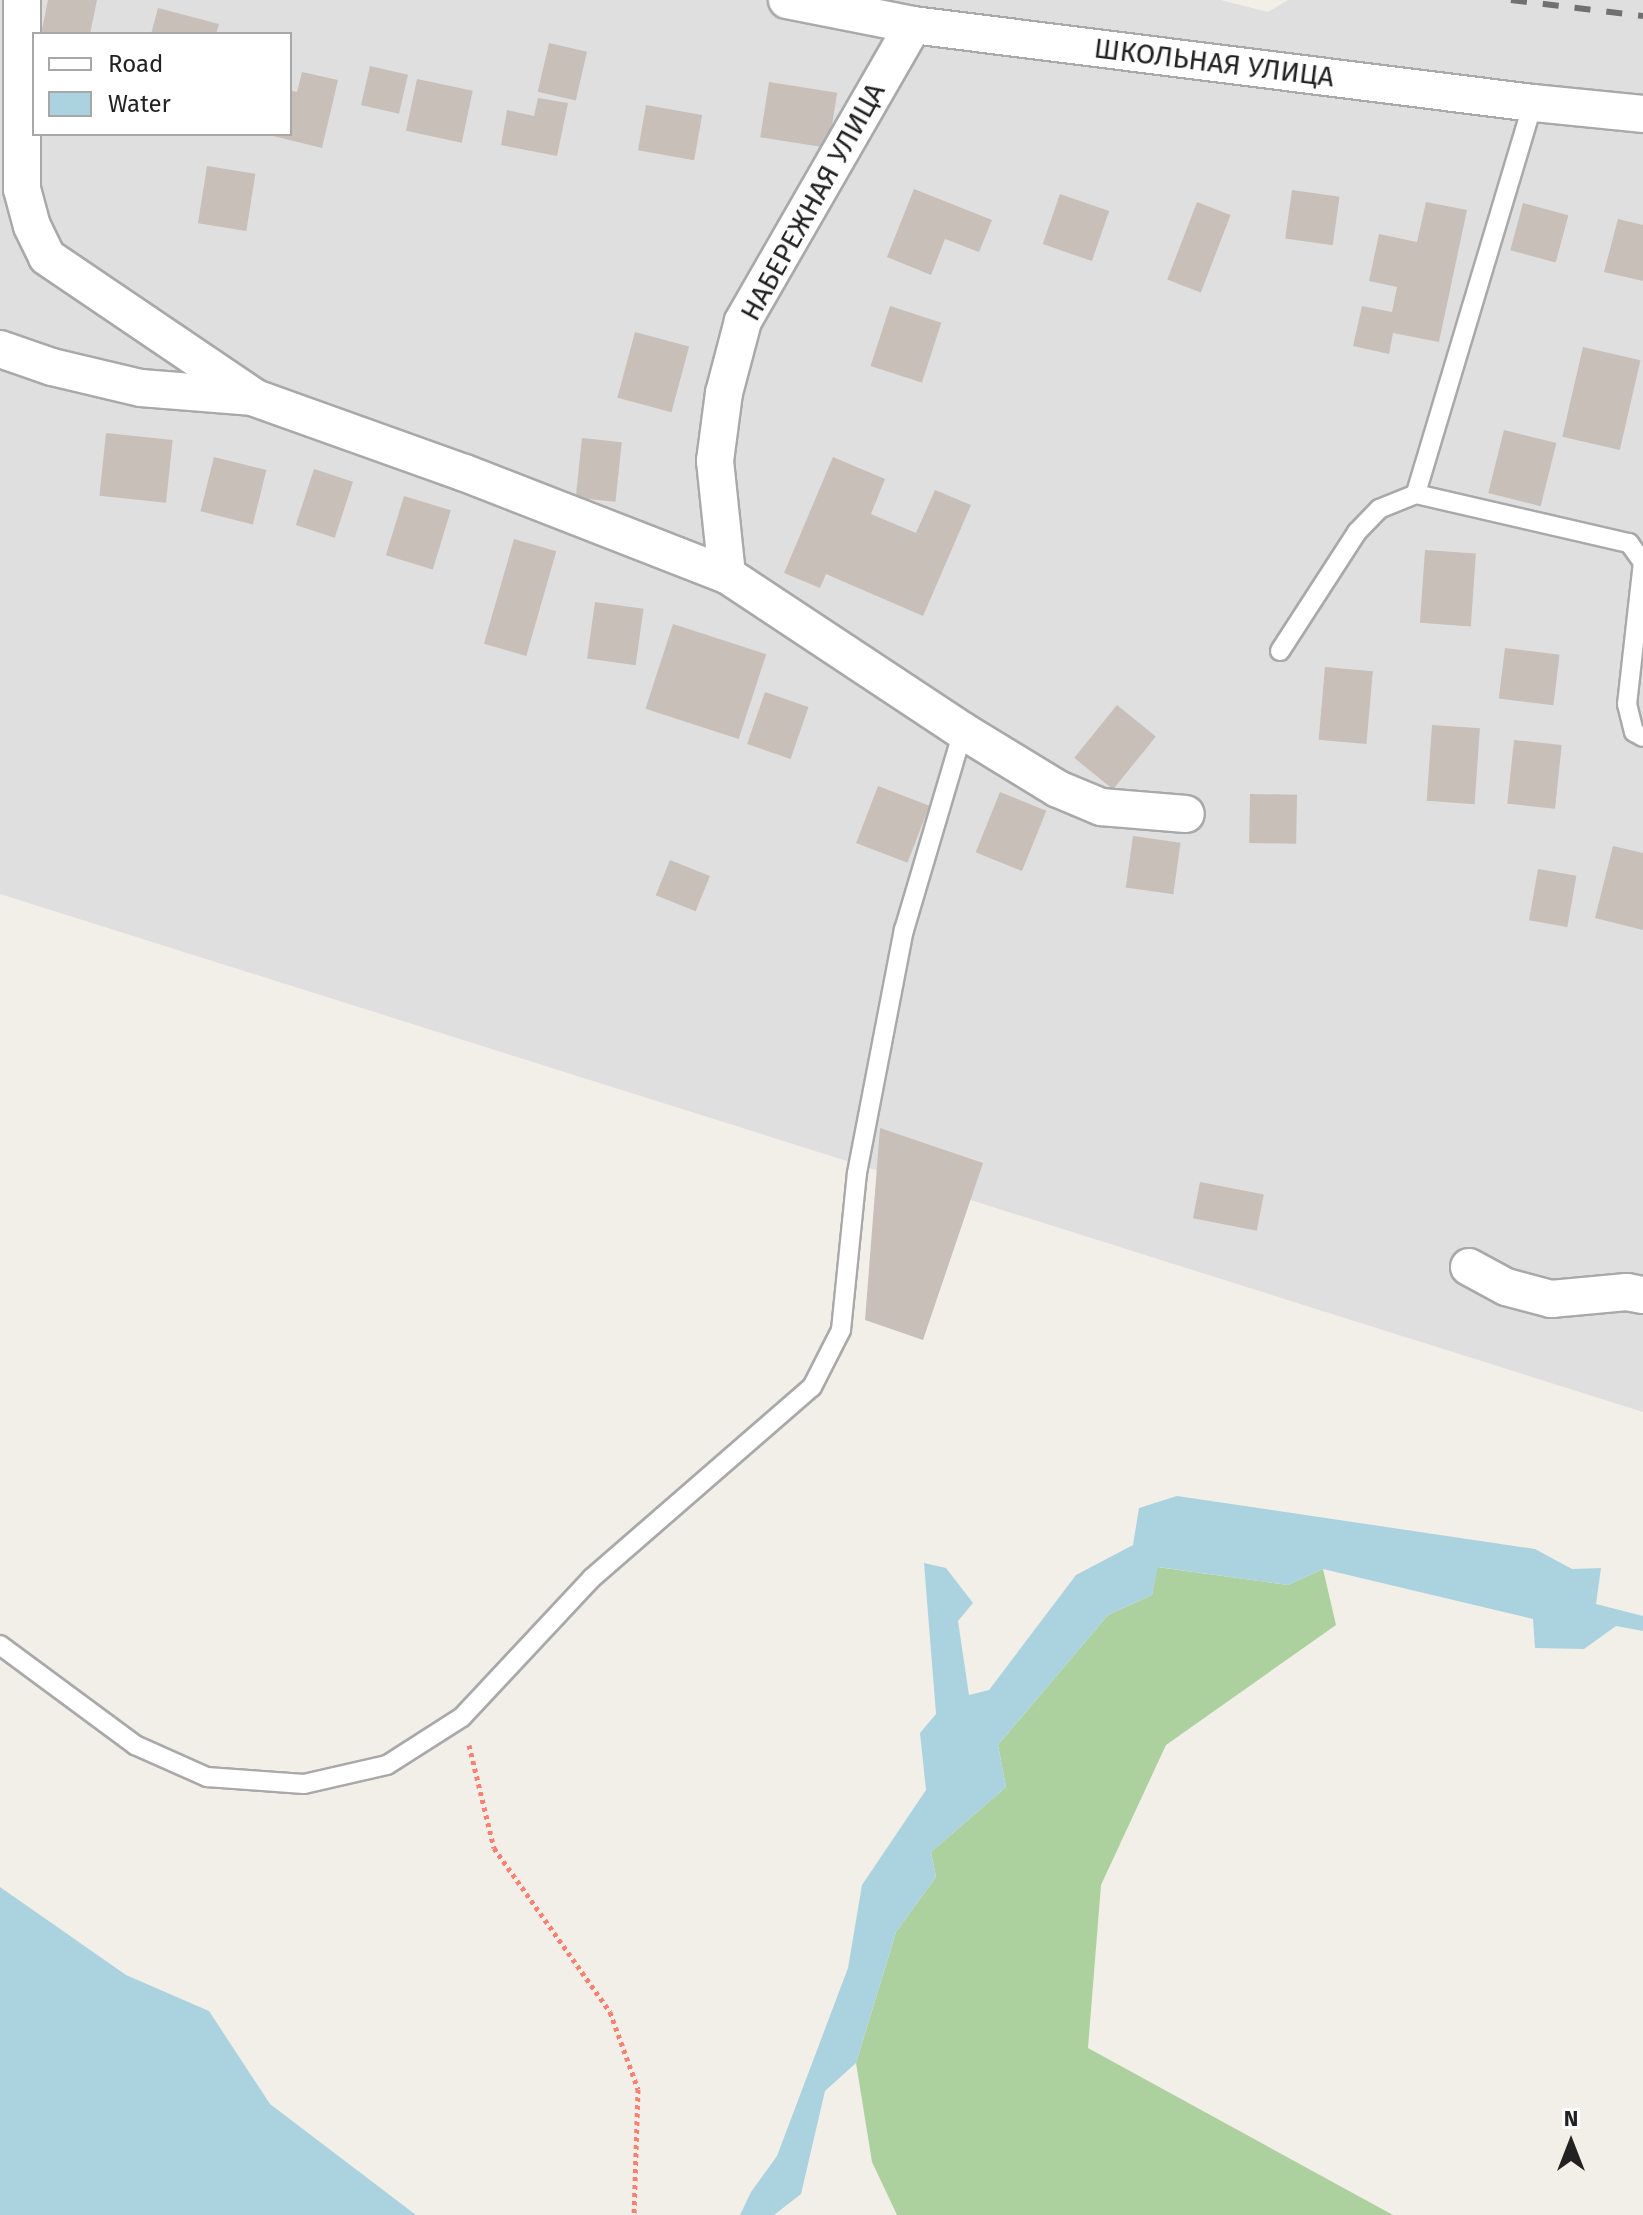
<!DOCTYPE html>
<meta charset="utf-8">
<style>
body{margin:0}
#map{position:relative;width:1643px;height:2215px;overflow:hidden;background:#f2efe9;font-family:"Fira Sans",sans-serif}
div>[style]{position:absolute}
[style*='--x']{left:calc(var(--x)*1px);top:calc(var(--y)*1px);width:calc(var(--w)*1px);rotate:calc(var(--a)*1deg)}
.residential>*{inset:0;background:#e0dfdf}
.forest>*{inset:0;background:#add19e}
.water>*{inset:0;background:#aad3df}
.building>*{inset:0;background:#c7bfb8;transform-origin:0 0}
.path>*{height:5px;margin-top:-2.5px;transform-origin:0;background:repeating-linear-gradient(90deg,#fa8072 0 4px,transparent 0 8px)}
.roads{filter:drop-shadow(2px 0 #a9a9a9) drop-shadow(-2px 0 #a9a9a9) drop-shadow(0 2px #a9a9a9) drop-shadow(0 -2px #a9a9a9)}
.service>*{height:18px;margin:-9px;padding:0 9px;transform-origin:9px;border-radius:9px;background:#fff}
.minor>*{height:36px;margin:-18px;padding:0 18px;transform-origin:18px;border-radius:18px;background:#fff}
.rail>*{height:6px;margin-top:-3px;transform-origin:0;background:repeating-linear-gradient(90deg,#707070 0 16px,transparent 0 32px)}
span{translate:-50% -50%;white-space:nowrap;text-align:center;line-height:1.15;-webkit-text-stroke:7px #fff;paint-order:stroke}
.street-label{font-size:28px;color:#222}
.legend{position:absolute;left:32px;top:32px;width:260px;height:104px;box-sizing:border-box;background:#fff;border:2px solid #a7a7a7;margin:0;padding:10px 14px;list-style:none;font-size:24px;color:#222}
.legend li{display:flex;align-items:center;gap:16px;height:40px}
.legend b{width:40px;border:2px solid #a7a7a7}
.north{position:absolute;left:1531px;top:2103px;width:80px;height:80px;-webkit-text-stroke:6px #fff;paint-order:stroke;rotate:0deg;font-size:22px;font-weight:700;line-height:32px;text-align:center;color:#222}
.north::after{content:'';display:block;margin:auto;width:28px;height:36px;background:#222;clip-path:polygon(50% 0,100% 100%,50% 72%,0 100%)}
</style>
<div id="map">
<div class="residential">
<i style="clip-path:polygon(evenodd,0 0,1221px 0,1268px 12px,1288px 0,1643px 0,1643px 1412px,0 894px,0 0,34px 34px,290px 34px,290px 134px,34px 134px,34px 34px)"></i>
</div>
<div class="forest">
<i style="clip-path:polygon(1157px 1567px,1288px 1585px,1323px 1569px,1336px 1625px,1166px 1745px,1101px 1885px,1088px 2048px,1393px 2215px,897px 2215px,872px 2162px,856px 2063px,896px 1932px,936px 1877px,931px 1852px,1006px 1787px,998px 1745px,1108px 1615px,1152px 1595px)"></i>
</div>
<div class="water">
<i style="clip-path:polygon(1177px 1496px,1535px 1549px,1572px 1569px,1601px 1568px,1596px 1604px,1643px 1616px,1643px 1631px,1616px 1626px,1584px 1649px,1535px 1648px,1533px 1619px,1323px 1569px,1288px 1585px,1158px 1567px,1152px 1595px,1108px 1615px,998px 1745px,1006px 1787px,931px 1852px,936px 1877px,896px 1932px,856px 2063px,825px 2091px,801px 2194px,774px 2215px,740px 2215px,751px 2192px,777px 2156px,848px 1968px,862px 1885px,926px 1790px,920px 1733px,936px 1714px,924px 1563px,946px 1568px,973px 1603px,958px 1621px,969px 1695px,989px 1690px,1076px 1575px,1133px 1545px,1139px 1508px)"></i>
<i style="clip-path:polygon(0 1887px,126px 1975px,209px 2011px,270px 2104px,416px 2215px,0 2215px)"></i>
</div>
<div class="building">
<i style="clip-path:polygon(48px 0,97px 0,90px 34px,41px 34px)"></i>
<i style="clip-path:polygon(158px 8px,219px 24px,216px 34px,151px 34px)"></i>
<i style="left:549px;top:43px;width:39px;height:50px;rotate:13deg"></i>
<i style="left:370px;top:66px;width:39px;height:40px;rotate:13deg"></i>
<i style="clip-path:polygon(302px 72px,338px 80px,322px 148px,269px 135px,290px 134px,290px 90px,297px 92px)"></i>
<i style="left:417px;top:79px;width:57px;height:53px;rotate:12deg"></i>
<i style="left:769px;top:82px;width:69px;height:56px;rotate:9deg"></i>
<i style="clip-path:polygon(538px 98px,568px 103px,557px 156px,501px 145px,507px 110px,534px 116px)"></i>
<i style="left:646px;top:105px;width:57px;height:46px;rotate:10deg"></i>
<i style="left:207px;top:166px;width:49px;height:58px;rotate:9deg"></i>
<i style="clip-path:polygon(914px 189px,992px 220px,979px 252px,945px 239px,931px 275px,887px 257px)"></i>
<i style="left:1292px;top:190px;width:48px;height:49px;rotate:8deg"></i>
<i style="left:1060px;top:194px;width:52px;height:53px;rotate:19deg"></i>
<i style="left:1197px;top:202px;width:36px;height:83px;rotate:21deg"></i>
<i style="clip-path:polygon(1426px 202px,1467px 210px,1439px 342px,1393px 333px,1389px 354px,1353px 346px,1362px 306px,1392px 312px,1397px 287px,1369px 281px,1379px 234px,1417px 242px)"></i>
<i style="left:1523px;top:203px;width:47px;height:49px;rotate:15deg"></i>
<i style="clip-path:polygon(1618px 219px,1643px 225px,1643px 281px,1604px 272px)"></i>
<i style="left:890px;top:306px;width:54px;height:63px;rotate:18deg"></i>
<i style="left:635px;top:332px;width:56px;height:68px;rotate:15deg"></i>
<i style="left:1583px;top:347px;width:59px;height:92px;rotate:13deg"></i>
<i style="left:1504px;top:430px;width:54px;height:65px;rotate:14deg"></i>
<i style="left:106px;top:433px;width:67px;height:63px;rotate:6deg"></i>
<i style="left:582px;top:438px;width:40px;height:60px;rotate:6deg"></i>
<i style="left:214px;top:457px;width:54px;height:56px;rotate:14deg"></i>
<i style="clip-path:polygon(833px 457px,885px 479px,871px 514px,916px 533px,935px 490px,971px 505px,923px 616px,826px 574px,820px 588px,784px 573px)"></i>
<i style="left:314px;top:469px;width:41px;height:59px;rotate:18deg"></i>
<i style="left:404px;top:496px;width:49px;height:62px;rotate:17deg"></i>
<i style="left:514px;top:539px;width:44px;height:109px;rotate:16deg"></i>
<i style="left:1425px;top:550px;width:51px;height:73px;rotate:4deg"></i>
<i style="left:595px;top:602px;width:49px;height:57px;rotate:8deg"></i>
<i style="left:673px;top:624px;width:98px;height:89px;rotate:18deg"></i>
<i style="left:1505px;top:648px;width:55px;height:51px;rotate:7deg"></i>
<i style="left:1325px;top:667px;width:48px;height:73px;rotate:5deg"></i>
<i style="left:765px;top:692px;width:46px;height:55px;rotate:19deg"></i>
<i style="left:1117px;top:705px;width:50px;height:68px;rotate:39deg"></i>
<i style="left:1432px;top:725px;width:48px;height:76px;rotate:4deg"></i>
<i style="left:1514px;top:740px;width:48px;height:64px;rotate:6deg"></i>
<i style="left:878px;top:786px;width:55px;height:61px;rotate:21deg"></i>
<i style="left:1000px;top:792px;width:50px;height:65px;rotate:22deg"></i>
<i style="left:1250px;top:794px;width:47px;height:49px;rotate:1deg"></i>
<i style="left:1133px;top:836px;width:48px;height:52px;rotate:8deg"></i>
<i style="clip-path:polygon(1613px 846px,1643px 853px,1643px 930px,1595px 918px)"></i>
<i style="left:670px;top:860px;width:43px;height:38px;rotate:22deg"></i>
<i style="left:1538px;top:869px;width:39px;height:52px;rotate:10deg"></i>
<i style="clip-path:polygon(880px 1128px,983px 1163px,923px 1340px,865px 1320px)"></i>
<i style="left:1200px;top:1182px;width:65px;height:37px;rotate:11deg"></i>
</div>
<div class="path">
<i style="--x:469;--y:1745;--w:106;--a:76.4"></i>
<i style="--x:494;--y:1848;--w:201;--a:54.7"></i>
<i style="--x:610;--y:2012;--w:82;--a:70"></i>
<i style="--x:638;--y:2089;--w:126;--a:91.8"></i>
</div>
<div class="roads">
<div class="service">
<i style="--x:1533;--y:103;--w:408;--a:106.7"></i>
<i style="--x:1416;--y:494;--w:219;--a:13"></i>
<i style="--x:1629;--y:543;--w:24;--a:54"></i>
<i style="--x:1643;--y:562;--w:143;--a:96.4"></i>
<i style="--x:1627;--y:704;--w:29;--a:76"></i>
<i style="--x:1634;--y:732;--w:10;--a:29"></i>
<i style="--x:1280;--y:651;--w:142;--a:-57.1"></i>
<i style="--x:1357;--y:532;--w:32;--a:-46"></i>
<i style="--x:1379;--y:509;--w:40;--a:-22"></i>
<i style="--x:0;--y:1645;--w:168;--a:36.5"></i>
<i style="--x:135;--y:1745;--w:79;--a:24"></i>
<i style="--x:207;--y:1777;--w:97;--a:4.1"></i>
<i style="--x:304;--y:1784;--w:85;--a:-12.9"></i>
<i style="--x:387;--y:1765;--w:89;--a:-32.6"></i>
<i style="--x:462;--y:1717;--w:190;--a:-46.9"></i>
<i style="--x:592;--y:1578;--w:291;--a:-41"></i>
<i style="--x:812;--y:1387;--w:64;--a:-63"></i>
<i style="--x:841;--y:1330;--w:158;--a:-84.2"></i>
<i style="--x:857;--y:1173;--w:248;--a:-79.1"></i>
<i style="--x:904;--y:930;--w:208;--a:-73.5"></i>
</div>
<div class="minor">
<i style="--x:22;--y:0;--w:189;--a:90"></i>
<i style="--x:22;--y:189;--w:38;--a:75"></i>
<i style="--x:32;--y:226;--w:34;--a:64"></i>
<i style="--x:47;--y:257;--w:251;--a:34.1"></i>
<i style="--x:255;--y:398;--w:223;--a:19.7"></i>
<i style="--x:465;--y:473;--w:281;--a:21.3"></i>
<i style="--x:727;--y:575;--w:283;--a:33.5"></i>
<i style="--x:963;--y:731;--w:111;--a:31.4"></i>
<i style="--x:1058;--y:789;--w:47;--a:22.7"></i>
<i style="--x:1101;--y:807;--w:85;--a:4.7"></i>
<i style="--x:787;--y:0;--w:128;--a:11.2"></i>
<i style="--x:913;--y:25;--w:625;--a:7.17"></i>
<i style="--x:1533;--y:103;--w:111;--a:5.7"></i>
<i style="--x:0;--y:349;--w:55;--a:19.1"></i>
<i style="--x:52;--y:367;--w:91;--a:13.3"></i>
<i style="--x:141;--y:388;--w:113;--a:4.6"></i>
<i style="--x:727;--y:575;--w:115;--a:-96"></i>
<i style="--x:715;--y:461;--w:69;--a:-82.5"></i>
<i style="--x:724;--y:393;--w:74;--a:-75.2"></i>
<i style="--x:743;--y:321;--w:341;--a:-60.1"></i>
<i style="--x:1469;--y:1267;--w:42;--a:28.4"></i>
<i style="--x:1506;--y:1287;--w:47;--a:14.9"></i>
<i style="--x:1551;--y:1299;--w:76;--a:-5.3"></i>
<i style="--x:1627;--y:1292;--w:16;--a:11"></i>
</div>
</div>
<div class="rail">
<i style="--x:1511;--y:0;--w:133;--a:6.9"></i>
</div>
<div class="street-label">
<span style="left:1214px;top:63px;rotate:7deg">ШКОЛЬНАЯ УЛИЦА</span>
<span style="left:813px;top:202px;rotate:-61deg">НАБЕРЕЖНАЯ УЛИЦА</span>
</div>
<ul class="legend">
<li><b style="height:10px;background:#fff"></b>Road</li>
<li><b style="height:22px;background:#aad3df"></b>Water</li>
</ul>
<div class="north">N</div>
</div>
